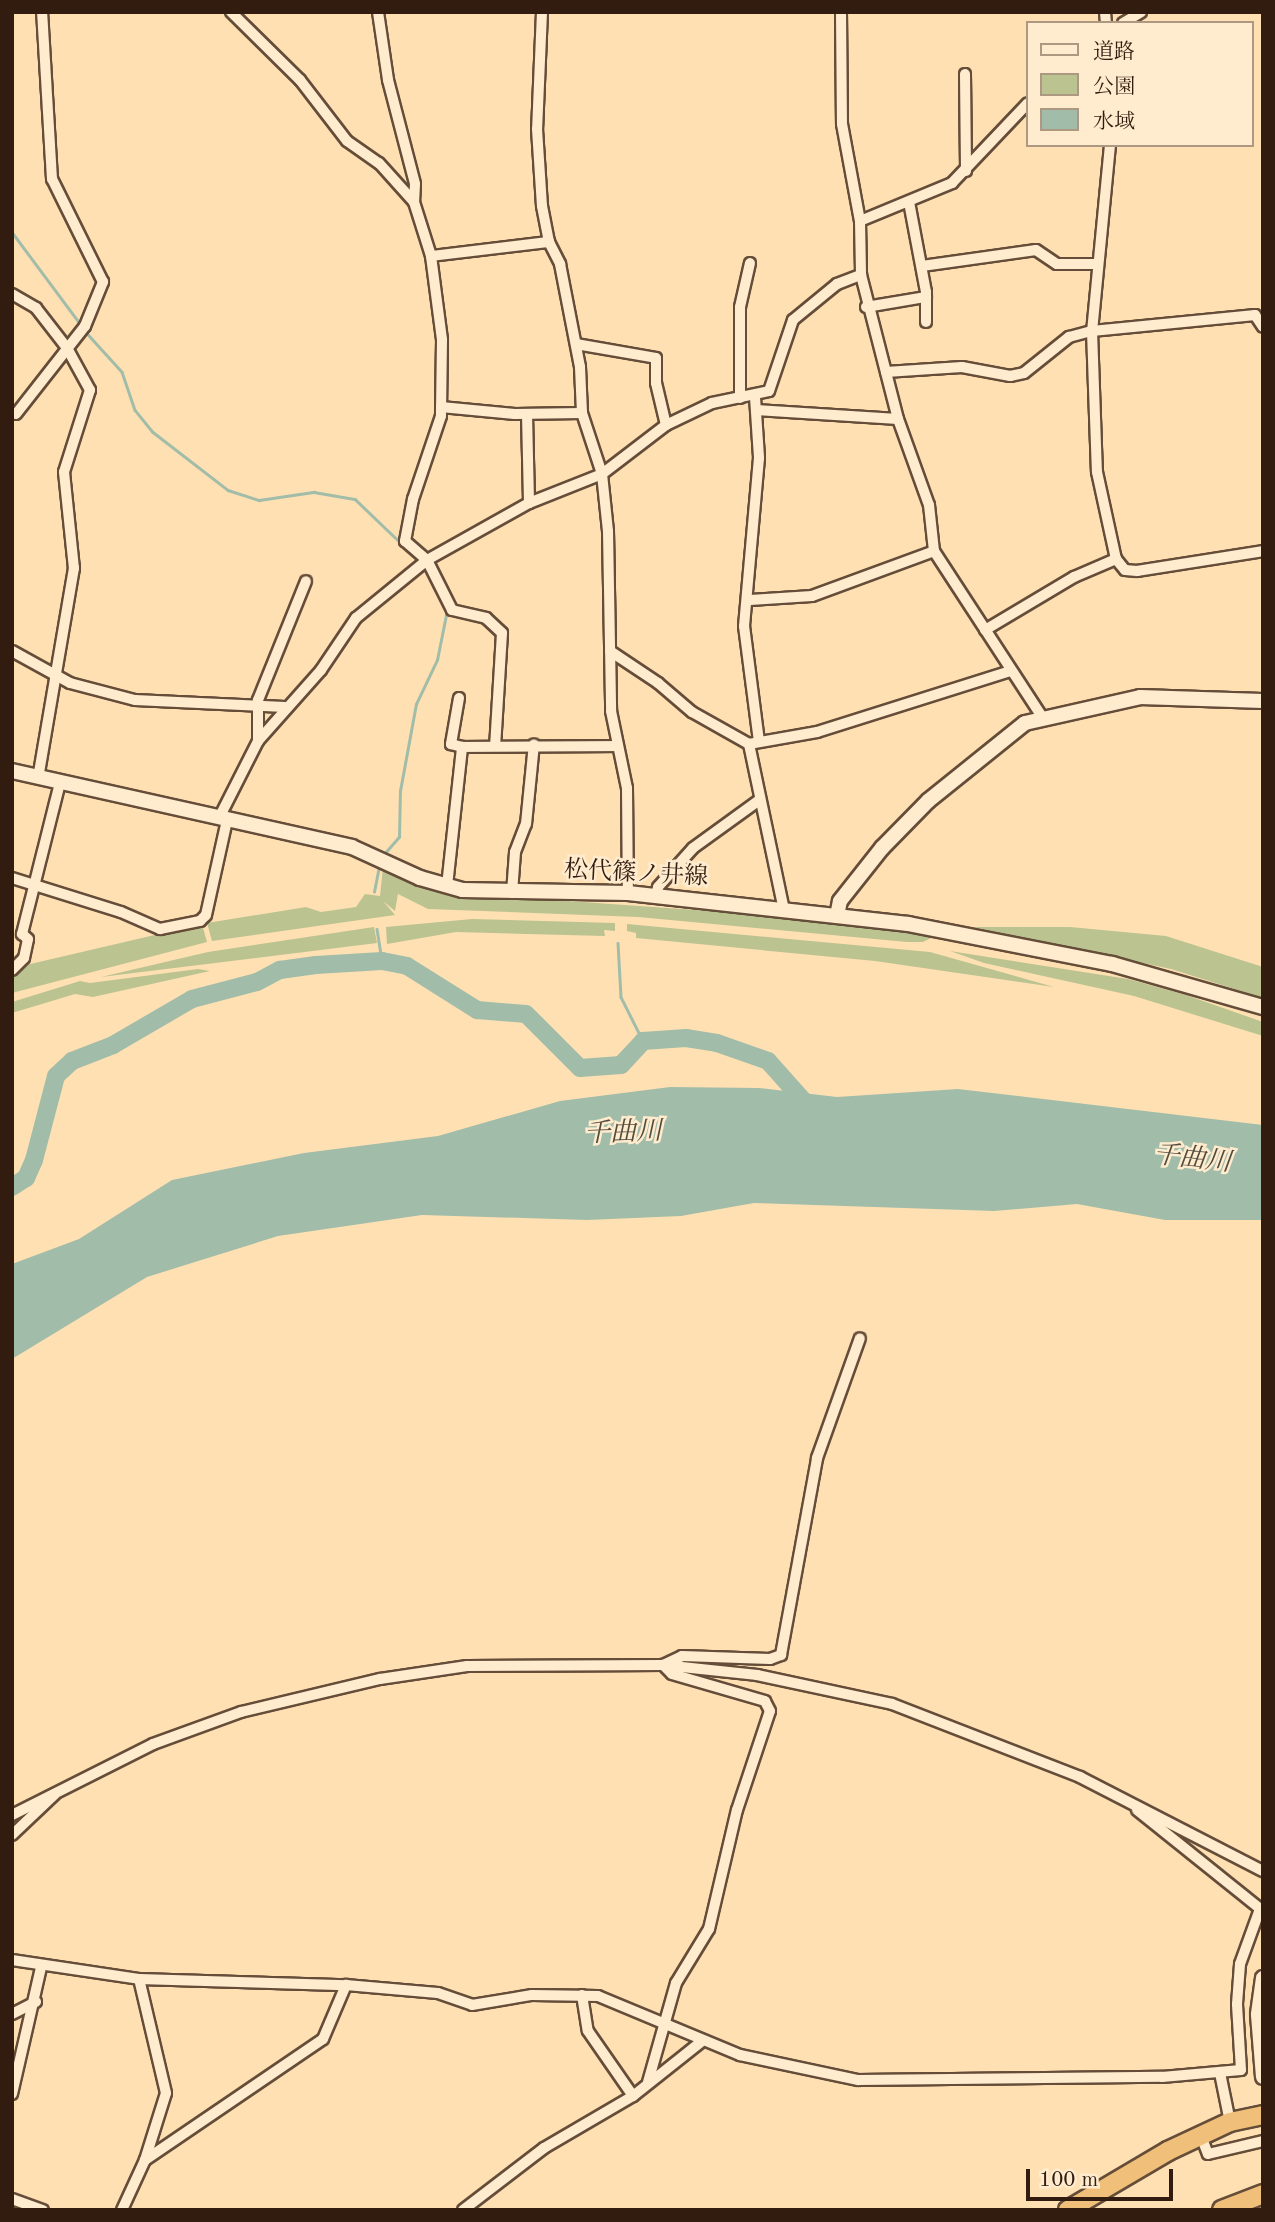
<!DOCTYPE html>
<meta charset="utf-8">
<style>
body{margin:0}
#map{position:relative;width:1275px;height:2222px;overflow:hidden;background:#ffe0b3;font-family:"Old Standard TT","Noto Serif JP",serif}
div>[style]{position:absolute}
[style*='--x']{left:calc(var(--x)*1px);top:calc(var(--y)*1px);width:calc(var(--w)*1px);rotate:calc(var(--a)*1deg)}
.green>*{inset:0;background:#bbc390}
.water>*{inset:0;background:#a1bda9}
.stream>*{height:2.5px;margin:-1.25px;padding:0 1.25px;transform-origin:1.25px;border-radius:1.25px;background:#a1bda9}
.river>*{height:18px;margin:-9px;padding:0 9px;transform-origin:9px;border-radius:9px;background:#a1bda9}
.roads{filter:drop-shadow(2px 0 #654d39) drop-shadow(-2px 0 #654d39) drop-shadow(0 2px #654d39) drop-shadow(0 -2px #654d39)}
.street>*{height:10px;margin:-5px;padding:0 5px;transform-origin:5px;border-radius:5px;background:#ffebce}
.secondary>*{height:14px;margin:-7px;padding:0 7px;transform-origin:7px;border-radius:7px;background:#ffebce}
.highway>*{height:18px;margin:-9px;padding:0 9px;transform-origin:9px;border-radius:9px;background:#f0c07a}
span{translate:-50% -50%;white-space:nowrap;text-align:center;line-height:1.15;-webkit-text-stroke:5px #ffebce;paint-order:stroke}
.street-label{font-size:24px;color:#321c10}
.water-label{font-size:26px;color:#534c3e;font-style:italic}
.frame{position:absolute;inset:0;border:14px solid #321c10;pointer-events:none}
.legend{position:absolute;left:1026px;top:21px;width:228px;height:126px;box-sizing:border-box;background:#ffebce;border:2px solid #ad9882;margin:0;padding:9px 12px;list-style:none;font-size:21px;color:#321c10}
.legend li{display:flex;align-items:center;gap:14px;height:35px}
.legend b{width:35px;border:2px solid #ad9882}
.scale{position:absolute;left:1026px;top:2169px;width:147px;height:32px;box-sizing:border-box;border:4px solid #321c10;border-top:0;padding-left:9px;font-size:21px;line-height:24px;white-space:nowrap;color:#321c10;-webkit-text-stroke:5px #ffebce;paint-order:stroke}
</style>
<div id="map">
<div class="green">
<i style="clip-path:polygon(383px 867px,439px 892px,752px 914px,937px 935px,923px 942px,907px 942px,638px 917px,428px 909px,398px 894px,395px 911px,383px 901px,395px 915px,212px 941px,207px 923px,306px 907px,321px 912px,356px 907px,365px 894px,380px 896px)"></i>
<i style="clip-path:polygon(472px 919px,615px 923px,615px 931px,604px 930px,605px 936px,456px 932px,387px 944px,386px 927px)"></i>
<i style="clip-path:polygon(202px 924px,207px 942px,12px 993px,12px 973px,26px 965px)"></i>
<i style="clip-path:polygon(627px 924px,930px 952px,1054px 987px,875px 961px,636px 938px,636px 933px,627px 931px)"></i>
<i style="clip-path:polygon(374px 927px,377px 943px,101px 977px,208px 952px)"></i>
<i style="clip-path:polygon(973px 927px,1070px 927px,1166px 936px,1263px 967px,1263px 998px,1171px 969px)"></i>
<i style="clip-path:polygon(950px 951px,1128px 979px,1186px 995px,1263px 1022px,1263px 1036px,1134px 996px,984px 963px)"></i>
<i style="clip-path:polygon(198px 969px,210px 971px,93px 997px,75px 994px,12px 1013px,12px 1002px,80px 981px,90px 983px)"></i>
</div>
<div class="water">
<i style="clip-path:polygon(670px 1087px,759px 1088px,837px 1097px,958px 1089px,1263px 1125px,1263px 1220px,1165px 1220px,1077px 1204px,994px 1211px,754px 1203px,681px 1216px,587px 1220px,422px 1215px,278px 1236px,147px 1277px,12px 1359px,12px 1264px,79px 1239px,172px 1180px,304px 1153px,438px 1136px,560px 1101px)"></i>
</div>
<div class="stream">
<i style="--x:12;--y:232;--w:116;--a:53.4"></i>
<i style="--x:85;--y:331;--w:55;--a:47.9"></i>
<i style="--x:122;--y:372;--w:40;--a:71.1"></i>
<i style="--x:135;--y:410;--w:28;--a:51"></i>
<i style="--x:153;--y:432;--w:95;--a:37.7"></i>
<i style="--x:228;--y:490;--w:33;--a:18"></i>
<i style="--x:259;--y:500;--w:56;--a:-8.3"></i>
<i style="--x:314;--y:492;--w:42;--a:9.7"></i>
<i style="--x:355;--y:499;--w:65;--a:43.8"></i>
<i style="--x:384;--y:854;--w:23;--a:-49"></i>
<i style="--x:399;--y:837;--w:46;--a:-88.8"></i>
<i style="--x:400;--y:791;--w:88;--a:-79.6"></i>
<i style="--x:416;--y:704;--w:49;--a:-64.5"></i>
<i style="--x:437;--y:660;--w:51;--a:-78.7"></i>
<i style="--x:374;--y:892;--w:26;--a:-79"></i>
<i style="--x:377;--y:929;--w:32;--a:81"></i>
<i style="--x:618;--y:943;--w:54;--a:86.8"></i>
<i style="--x:621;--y:997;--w:49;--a:63.4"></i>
</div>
<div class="river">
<i style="--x:12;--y:1187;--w:17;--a:-33"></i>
<i style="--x:26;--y:1178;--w:20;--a:-66"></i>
<i style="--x:34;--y:1160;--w:87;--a:-75.3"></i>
<i style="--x:56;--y:1076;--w:22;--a:-43"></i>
<i style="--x:72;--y:1061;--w:44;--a:-21.3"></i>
<i style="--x:113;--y:1045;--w:91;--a:-30.2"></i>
<i style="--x:192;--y:999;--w:67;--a:-14.7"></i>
<i style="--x:257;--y:982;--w:26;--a:-28"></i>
<i style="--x:280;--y:970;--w:36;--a:-8"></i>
<i style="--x:316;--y:965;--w:66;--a:-3.5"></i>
<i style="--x:382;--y:961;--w:25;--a:11"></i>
<i style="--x:407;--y:966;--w:83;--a:32.2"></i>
<i style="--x:477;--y:1010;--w:49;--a:4.7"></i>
<i style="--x:526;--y:1014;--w:76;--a:45"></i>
<i style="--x:580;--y:1068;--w:41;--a:-4.2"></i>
<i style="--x:621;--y:1065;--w:33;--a:-47"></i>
<i style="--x:643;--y:1041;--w:43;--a:-4"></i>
<i style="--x:686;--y:1038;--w:31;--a:9"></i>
<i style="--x:717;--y:1043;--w:54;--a:19.4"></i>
<i style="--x:768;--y:1061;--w:62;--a:48.3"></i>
</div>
<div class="roads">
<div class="street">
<i style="--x:231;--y:12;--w:97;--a:44.6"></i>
<i style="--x:300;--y:80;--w:77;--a:52.4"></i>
<i style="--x:347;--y:141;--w:39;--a:35"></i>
<i style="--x:379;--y:163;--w:52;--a:48.1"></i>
<i style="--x:378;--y:12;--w:69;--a:81.6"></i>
<i style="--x:388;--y:80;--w:107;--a:75.4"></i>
<i style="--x:415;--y:184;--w:18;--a:93"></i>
<i style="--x:414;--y:202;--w:57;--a:72.5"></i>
<i style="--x:431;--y:256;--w:85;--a:82.5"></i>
<i style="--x:442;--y:340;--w:76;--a:90.8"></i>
<i style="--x:441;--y:416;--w:88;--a:108.6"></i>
<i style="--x:413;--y:499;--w:43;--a:100.8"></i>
<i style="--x:405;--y:541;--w:29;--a:41"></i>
<i style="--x:427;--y:560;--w:56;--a:63.4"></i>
<i style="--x:452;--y:610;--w:35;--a:13"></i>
<i style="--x:486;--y:618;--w:22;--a:43"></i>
<i style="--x:502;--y:633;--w:113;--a:93.5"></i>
<i style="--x:542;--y:12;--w:117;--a:92.4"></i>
<i style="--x:537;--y:129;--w:77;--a:86.3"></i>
<i style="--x:542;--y:206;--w:37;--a:79"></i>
<i style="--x:549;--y:242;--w:25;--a:63"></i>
<i style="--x:560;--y:264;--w:105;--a:79"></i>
<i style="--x:580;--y:367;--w:46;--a:87.5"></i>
<i style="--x:582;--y:413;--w:64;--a:71.8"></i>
<i style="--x:602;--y:474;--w:57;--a:84"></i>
<i style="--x:608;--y:531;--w:180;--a:89"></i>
<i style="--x:611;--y:711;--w:79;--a:78.3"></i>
<i style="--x:627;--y:788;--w:105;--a:89.5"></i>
<i style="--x:841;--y:12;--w:112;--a:89.5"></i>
<i style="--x:842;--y:124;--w:99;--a:79.5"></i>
<i style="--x:860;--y:221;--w:54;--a:88.9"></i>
<i style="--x:861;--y:275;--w:149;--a:75.6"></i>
<i style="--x:898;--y:419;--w:91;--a:70.2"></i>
<i style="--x:929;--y:505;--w:46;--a:83.8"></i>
<i style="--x:934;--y:551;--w:199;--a:56.9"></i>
<i style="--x:1105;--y:12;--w:11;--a:85"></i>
<i style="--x:1123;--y:23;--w:21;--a:-31"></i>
<i style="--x:965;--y:74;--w:97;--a:89.4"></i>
<i style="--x:1110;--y:145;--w:187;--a:95.5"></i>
<i style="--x:1092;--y:331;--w:141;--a:88"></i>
<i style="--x:1097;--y:472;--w:89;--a:77.7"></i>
<i style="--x:1116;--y:559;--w:14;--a:51"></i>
<i style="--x:1125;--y:570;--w:12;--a:5"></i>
<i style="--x:1137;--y:571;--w:128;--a:-9"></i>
<i style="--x:909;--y:202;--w:92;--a:79.3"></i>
<i style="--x:926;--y:292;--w:30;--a:90"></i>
<i style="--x:860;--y:221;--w:100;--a:-22.4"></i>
<i style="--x:952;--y:183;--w:110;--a:-46.5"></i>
<i style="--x:431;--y:256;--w:119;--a:-6.8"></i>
<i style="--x:922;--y:266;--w:115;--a:-8"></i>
<i style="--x:1036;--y:250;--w:25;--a:34"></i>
<i style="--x:1057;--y:264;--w:38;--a:0"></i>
<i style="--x:12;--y:294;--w:28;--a:30"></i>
<i style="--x:36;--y:308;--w:51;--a:52.2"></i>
<i style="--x:67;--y:348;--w:48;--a:61.3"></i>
<i style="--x:90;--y:390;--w:86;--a:107.6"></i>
<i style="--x:64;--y:472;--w:97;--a:84.1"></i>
<i style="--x:74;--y:568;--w:213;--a:99.7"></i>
<i style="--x:866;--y:307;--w:61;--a:-9.5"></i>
<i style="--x:576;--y:344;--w:81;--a:9.9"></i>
<i style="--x:656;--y:358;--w:25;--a:90"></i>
<i style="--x:656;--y:383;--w:43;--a:76.6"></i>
<i style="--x:886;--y:372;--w:76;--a:-3.8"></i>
<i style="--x:962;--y:367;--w:49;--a:10.6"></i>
<i style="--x:1010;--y:376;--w:14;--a:-12"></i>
<i style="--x:1024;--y:373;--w:58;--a:-38.7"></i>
<i style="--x:1069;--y:337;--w:24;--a:-15"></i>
<i style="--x:1092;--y:331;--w:164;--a:-5.6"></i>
<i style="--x:1255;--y:315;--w:14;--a:56"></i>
<i style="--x:755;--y:397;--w:61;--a:86.2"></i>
<i style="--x:759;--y:458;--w:169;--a:95.1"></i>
<i style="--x:744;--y:626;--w:116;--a:82.6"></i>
<i style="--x:740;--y:398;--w:91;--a:-90"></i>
<i style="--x:740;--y:307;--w:45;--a:-77.2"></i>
<i style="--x:441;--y:407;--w:74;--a:5.4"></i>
<i style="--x:515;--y:414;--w:67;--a:-0.9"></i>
<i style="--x:756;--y:410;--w:142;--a:3.6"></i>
<i style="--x:16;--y:414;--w:112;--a:-51.9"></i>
<i style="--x:85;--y:326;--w:48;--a:-67.8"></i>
<i style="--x:103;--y:282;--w:115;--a:-116.3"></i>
<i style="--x:52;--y:179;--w:167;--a:-93.4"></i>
<i style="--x:527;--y:414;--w:89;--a:88.7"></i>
<i style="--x:750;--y:600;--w:62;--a:-3.7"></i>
<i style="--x:812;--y:596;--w:130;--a:-20.2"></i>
<i style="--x:985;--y:630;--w:104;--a:-30.8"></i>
<i style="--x:1074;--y:577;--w:46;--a:-23.2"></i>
<i style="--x:12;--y:651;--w:66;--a:28.9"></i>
<i style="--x:70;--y:683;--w:67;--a:14.7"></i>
<i style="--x:135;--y:700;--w:150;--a:2.7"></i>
<i style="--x:610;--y:651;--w:58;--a:33.7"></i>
<i style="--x:658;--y:683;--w:45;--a:40.5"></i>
<i style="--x:692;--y:712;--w:65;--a:29.3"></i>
<i style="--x:749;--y:744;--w:69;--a:-10"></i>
<i style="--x:817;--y:732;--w:202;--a:-17.5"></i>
<i style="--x:459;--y:698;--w:47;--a:99.9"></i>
<i style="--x:451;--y:744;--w:11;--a:15"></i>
<i style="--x:258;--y:741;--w:41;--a:-90"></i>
<i style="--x:258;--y:700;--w:128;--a:-68"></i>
<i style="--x:749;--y:744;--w:170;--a:78.1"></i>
<i style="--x:219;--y:818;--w:86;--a:-63.1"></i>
<i style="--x:258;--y:741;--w:95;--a:-48.4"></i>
<i style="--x:321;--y:670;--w:63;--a:-56.1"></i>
<i style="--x:356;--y:618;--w:92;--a:-39.2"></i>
<i style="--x:427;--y:560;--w:117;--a:-29.2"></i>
<i style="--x:529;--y:503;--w:79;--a:-21.7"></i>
<i style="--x:602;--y:474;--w:81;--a:-37.4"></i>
<i style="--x:666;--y:425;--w:51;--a:-25.6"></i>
<i style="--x:712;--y:403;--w:58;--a:-11.9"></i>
<i style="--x:769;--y:391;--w:75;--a:-71.3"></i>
<i style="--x:793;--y:320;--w:57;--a:-39.3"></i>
<i style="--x:837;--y:284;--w:26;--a:-21"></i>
<i style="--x:12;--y:878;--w:114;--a:17.3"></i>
<i style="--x:121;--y:912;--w:43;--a:23.6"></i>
<i style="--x:160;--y:929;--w:41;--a:-11.3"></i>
<i style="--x:200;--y:921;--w:8;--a:-45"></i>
<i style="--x:206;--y:915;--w:97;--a:-77.5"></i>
<i style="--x:447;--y:886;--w:140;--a:-83.8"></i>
<i style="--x:462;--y:747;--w:156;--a:-0.4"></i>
<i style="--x:512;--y:893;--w:41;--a:-85.8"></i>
<i style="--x:515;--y:852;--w:30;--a:-69"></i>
<i style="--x:526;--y:824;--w:80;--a:-84.3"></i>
<i style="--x:656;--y:896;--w:9;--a:-77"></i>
<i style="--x:658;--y:887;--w:52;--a:-48.1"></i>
<i style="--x:693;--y:848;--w:80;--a:-35.9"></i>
<i style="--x:12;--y:970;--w:17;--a:-45"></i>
<i style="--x:24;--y:958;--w:19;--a:-78"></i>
<i style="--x:28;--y:939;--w:8;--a:-140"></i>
<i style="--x:22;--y:934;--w:156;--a:-75.9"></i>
<i style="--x:1137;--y:1810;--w:161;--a:38.7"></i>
<i style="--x:12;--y:1815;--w:158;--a:-26.7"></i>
<i style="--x:153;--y:1744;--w:94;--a:-20"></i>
<i style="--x:241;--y:1712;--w:143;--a:-13.4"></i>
<i style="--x:380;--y:1679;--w:88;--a:-8.5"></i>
<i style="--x:467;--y:1666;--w:196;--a:-0.3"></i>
<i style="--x:663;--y:1665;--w:95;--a:6.1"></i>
<i style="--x:757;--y:1675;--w:138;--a:12.1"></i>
<i style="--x:892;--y:1704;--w:202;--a:21.2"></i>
<i style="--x:1080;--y:1777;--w:206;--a:27.2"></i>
<i style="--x:12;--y:1835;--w:59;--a:-43.6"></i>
<i style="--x:12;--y:1960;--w:128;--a:8.5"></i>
<i style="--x:139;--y:1979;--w:207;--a:1.7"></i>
<i style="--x:346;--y:1985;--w:92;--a:5"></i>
<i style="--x:438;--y:1993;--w:36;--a:19"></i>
<i style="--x:472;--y:2005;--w:61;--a:-9.5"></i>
<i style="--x:532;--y:1995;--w:66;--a:0.9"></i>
<i style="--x:598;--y:1996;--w:154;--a:22.6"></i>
<i style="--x:740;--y:2055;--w:121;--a:12"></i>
<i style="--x:858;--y:2080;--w:304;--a:-0.6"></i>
<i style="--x:1162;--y:2077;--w:79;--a:-5.1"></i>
<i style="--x:1241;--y:2070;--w:66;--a:-93.5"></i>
<i style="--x:1237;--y:2004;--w:40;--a:-85.7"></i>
<i style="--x:1240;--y:1964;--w:59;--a:-70"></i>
<i style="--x:582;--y:1995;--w:36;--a:81"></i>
<i style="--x:588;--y:2031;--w:79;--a:55.3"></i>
<i style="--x:12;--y:2014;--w:27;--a:-27"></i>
<i style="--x:1220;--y:2073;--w:50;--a:78.5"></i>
<i style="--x:648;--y:2082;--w:103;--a:-74.2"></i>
<i style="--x:676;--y:1983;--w:63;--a:-58.6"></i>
<i style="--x:709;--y:1929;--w:122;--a:-76.8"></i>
<i style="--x:737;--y:1810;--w:104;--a:-71.6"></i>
<i style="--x:770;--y:1711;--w:11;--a:-117"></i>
<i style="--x:765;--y:1701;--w:97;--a:-163.8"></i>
<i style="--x:672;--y:1674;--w:13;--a:-135"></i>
<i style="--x:663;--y:1665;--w:21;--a:-25"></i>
<i style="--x:682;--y:1656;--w:88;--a:2"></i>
<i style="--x:770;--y:1659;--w:12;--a:-20"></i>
<i style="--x:781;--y:1655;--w:200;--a:-79.6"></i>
<i style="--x:817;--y:1458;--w:127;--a:-70.3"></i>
<i style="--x:12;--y:2094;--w:130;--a:-77.1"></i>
<i style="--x:1201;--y:2136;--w:19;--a:69"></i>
<i style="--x:1208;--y:2154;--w:57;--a:-13.3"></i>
<i style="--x:145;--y:2160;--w:215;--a:-34.2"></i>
<i style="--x:323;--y:2039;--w:59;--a:-66.9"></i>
<i style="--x:12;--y:2199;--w:33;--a:20"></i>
<i style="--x:122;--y:2210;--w:55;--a:-65.3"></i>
<i style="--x:145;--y:2160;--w:70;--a:-72.6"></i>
<i style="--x:166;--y:2093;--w:117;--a:-103.3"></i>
<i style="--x:463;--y:2210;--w:102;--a:-37.4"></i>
<i style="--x:544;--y:2148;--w:103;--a:-30.3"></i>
<i style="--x:633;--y:2096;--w:87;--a:-38.5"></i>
</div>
<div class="secondary">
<i style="--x:12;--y:771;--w:348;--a:12.6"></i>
<i style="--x:352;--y:847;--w:75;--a:24.5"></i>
<i style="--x:420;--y:878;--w:44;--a:15.9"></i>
<i style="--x:462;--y:890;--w:166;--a:1"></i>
<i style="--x:628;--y:893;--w:282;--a:6.3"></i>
<i style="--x:908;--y:924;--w:208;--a:11.1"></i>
<i style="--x:1112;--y:964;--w:157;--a:15.9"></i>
<i style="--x:837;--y:916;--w:15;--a:-79"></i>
<i style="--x:840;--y:901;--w:68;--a:-51.6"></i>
<i style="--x:882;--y:848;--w:66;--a:-45.6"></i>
<i style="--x:928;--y:801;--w:124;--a:-38.8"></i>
<i style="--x:1025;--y:723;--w:118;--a:-12.7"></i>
<i style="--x:1140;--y:697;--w:123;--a:1.9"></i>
<i style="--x:1263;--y:1978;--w:37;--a:98"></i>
<i style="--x:1258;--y:2015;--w:62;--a:85.4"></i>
</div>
<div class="highway">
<i style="--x:1068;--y:2210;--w:116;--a:-30.5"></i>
<i style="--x:1168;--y:2151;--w:68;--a:-25.1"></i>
<i style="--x:1230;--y:2122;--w:34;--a:-12"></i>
<i style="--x:1222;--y:2210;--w:44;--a:-21.3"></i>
</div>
</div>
<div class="street-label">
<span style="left:636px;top:875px;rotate:3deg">松代篠ノ井線</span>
</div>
<div class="water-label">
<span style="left:623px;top:1134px;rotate:-2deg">千曲川</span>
<span style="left:1192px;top:1160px;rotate:6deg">千曲川</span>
</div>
<div class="frame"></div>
<ul class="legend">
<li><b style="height:9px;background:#ffebce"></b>道路</li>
<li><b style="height:19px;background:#bbc390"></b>公園</li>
<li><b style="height:19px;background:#a1bda9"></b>水域</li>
</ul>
<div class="scale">100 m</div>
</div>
